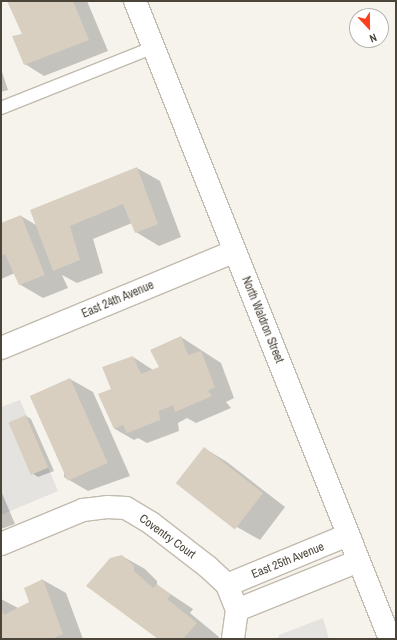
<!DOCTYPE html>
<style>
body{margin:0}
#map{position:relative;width:397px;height:640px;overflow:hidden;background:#f6f3ec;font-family:"Archivo Narrow",sans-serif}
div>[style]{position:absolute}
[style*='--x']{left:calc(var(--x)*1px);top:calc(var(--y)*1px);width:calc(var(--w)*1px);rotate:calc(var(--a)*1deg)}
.parking>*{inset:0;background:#e5e3e0}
.shadow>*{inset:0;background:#0003}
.building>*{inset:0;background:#d8cfc1;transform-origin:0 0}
.roads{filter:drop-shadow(1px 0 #c2bbae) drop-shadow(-1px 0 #c2bbae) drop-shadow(0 1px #c2bbae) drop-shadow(0 -1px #c2bbae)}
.service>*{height:12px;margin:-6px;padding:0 6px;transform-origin:6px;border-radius:6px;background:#fff}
.minor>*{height:22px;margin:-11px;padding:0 11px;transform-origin:11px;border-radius:11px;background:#fff}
span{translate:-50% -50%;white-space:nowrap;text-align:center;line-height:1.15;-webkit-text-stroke:3.5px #fff;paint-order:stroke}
.street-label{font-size:12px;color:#4b4439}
.frame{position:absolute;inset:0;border:2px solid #4b4439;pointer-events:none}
.north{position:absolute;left:349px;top:8px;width:40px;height:40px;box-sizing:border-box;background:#fff;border:1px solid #b7b4b0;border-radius:50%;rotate:158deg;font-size:11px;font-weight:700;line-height:16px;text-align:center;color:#4b4439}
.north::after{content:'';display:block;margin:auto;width:14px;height:18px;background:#fc3f1d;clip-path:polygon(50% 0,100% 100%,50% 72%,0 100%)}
</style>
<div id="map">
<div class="parking">
<i style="clip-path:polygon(20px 400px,58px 491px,1px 515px,1px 407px)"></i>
<i style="clip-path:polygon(323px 618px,329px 639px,278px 639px,279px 635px)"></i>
</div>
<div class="shadow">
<i style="clip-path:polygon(8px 1px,87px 1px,108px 51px,44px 76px,25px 64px,24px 35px)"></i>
<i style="clip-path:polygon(1px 69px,8px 90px,1px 92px)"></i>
<i style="clip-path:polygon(137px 168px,160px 181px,181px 237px,159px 246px,136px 232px,132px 223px,93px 239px,103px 273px,77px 283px,62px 275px,68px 288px,43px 298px,19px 284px,15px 273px,1px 279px,1px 225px,21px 216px,36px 225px)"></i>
<i style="clip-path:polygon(181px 337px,221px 363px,234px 398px,226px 402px,231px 408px,196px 423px,187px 418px,178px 423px,179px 431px,147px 443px,138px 438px,134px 440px,115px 429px,99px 394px,112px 390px,133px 357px,153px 370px,161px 367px)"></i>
<i style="clip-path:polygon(70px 379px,93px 392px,130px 476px,88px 491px,64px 477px)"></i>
<i style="clip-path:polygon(26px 416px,31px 419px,54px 471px,38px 477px,32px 473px)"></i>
<i style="clip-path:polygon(204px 448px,227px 462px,285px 507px,260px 540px,237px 527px)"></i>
<i style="clip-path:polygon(1px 491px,15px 524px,1px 529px)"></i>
<i style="clip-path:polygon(122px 556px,145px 569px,157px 581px,157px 585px,193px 609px,190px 613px,219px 637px,218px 639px,160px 639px)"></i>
<i style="clip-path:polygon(43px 580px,66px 593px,83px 639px,1px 639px,1px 599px,18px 608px,30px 603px)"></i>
</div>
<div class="building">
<i style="clip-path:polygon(7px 1px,73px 1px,89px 40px,24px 65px,12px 36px,22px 34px)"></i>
<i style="clip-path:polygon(137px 167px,158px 224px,135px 233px,123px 204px,70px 226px,80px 260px,53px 271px,30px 210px)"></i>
<i style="clip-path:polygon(21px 215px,45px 275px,19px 285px,5px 254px,1px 256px,1px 223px)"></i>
<i style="clip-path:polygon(181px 336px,188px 355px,201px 351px,215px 387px,208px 391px,212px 396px,175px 412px,173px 405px,159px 411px,160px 420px,127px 433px,123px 425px,114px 429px,98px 394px,111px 389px,102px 367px,133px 356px,141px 374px,159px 367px,150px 350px)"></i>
<i style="left:70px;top:378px;width:93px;height:44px;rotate:66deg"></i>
<i style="left:26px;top:415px;width:57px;height:19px;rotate:67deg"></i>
<i style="left:204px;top:447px;width:75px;height:46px;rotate:38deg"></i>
<i style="clip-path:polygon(122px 555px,134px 566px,134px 571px,153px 588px,157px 584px,171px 595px,167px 599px,197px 623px,183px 639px,158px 639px,86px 586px,110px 558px)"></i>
<i style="clip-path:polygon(43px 579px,63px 634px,52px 639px,1px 639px,1px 607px,4px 615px,29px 602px,24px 588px)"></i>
</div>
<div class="roads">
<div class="service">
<i style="--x:1;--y:108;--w:165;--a:-21.7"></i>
</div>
<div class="minor">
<i style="--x:135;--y:1;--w:687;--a:68.21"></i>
<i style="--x:1;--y:348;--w:253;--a:-22.5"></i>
<i style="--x:1;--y:544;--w:89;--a:-22.5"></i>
<i style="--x:83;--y:510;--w:24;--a:-7"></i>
<i style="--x:107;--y:507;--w:19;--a:3"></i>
<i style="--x:126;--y:508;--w:29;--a:31"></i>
<i style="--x:151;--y:523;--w:72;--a:37.7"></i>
<i style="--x:208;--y:567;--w:26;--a:43"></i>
<i style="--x:227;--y:585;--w:27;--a:68"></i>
<i style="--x:237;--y:610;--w:29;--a:98"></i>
<i style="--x:227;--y:585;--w:131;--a:-22.5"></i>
<i style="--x:237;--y:610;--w:131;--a:-22"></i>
</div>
</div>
<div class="street-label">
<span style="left:118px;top:300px;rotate:-23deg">East 24th Avenue</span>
<span style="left:262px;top:320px;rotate:68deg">North Waldron Street</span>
<span style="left:167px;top:537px;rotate:36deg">Coventry Court</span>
<span style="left:288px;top:561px;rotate:-22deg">East 25th Avenue</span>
</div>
<div class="frame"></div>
<div class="north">N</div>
</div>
